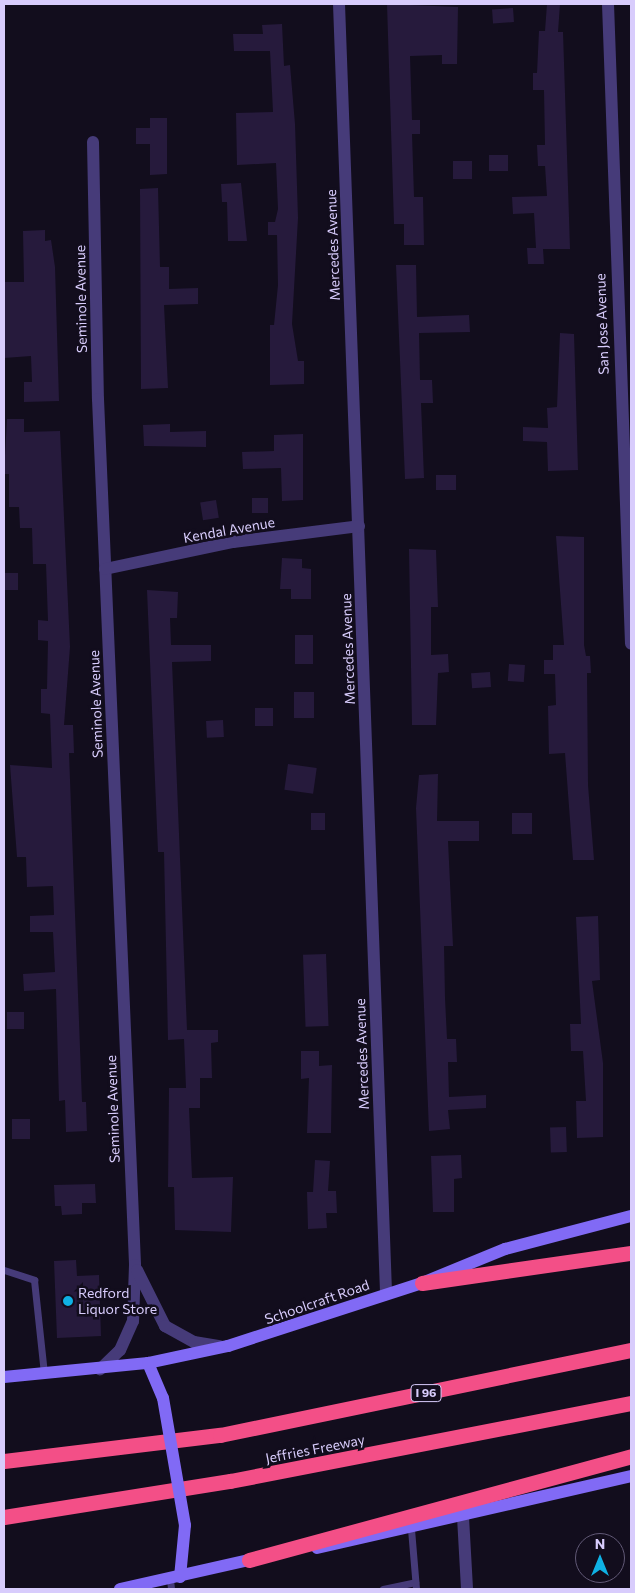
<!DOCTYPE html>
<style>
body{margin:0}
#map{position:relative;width:635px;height:1593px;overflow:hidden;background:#120d1d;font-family:Commissioner,sans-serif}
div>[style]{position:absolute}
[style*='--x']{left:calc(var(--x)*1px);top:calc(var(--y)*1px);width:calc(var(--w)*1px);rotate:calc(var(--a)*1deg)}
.building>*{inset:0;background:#261a3c;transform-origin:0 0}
.lane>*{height:7px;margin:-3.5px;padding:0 3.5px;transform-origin:3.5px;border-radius:3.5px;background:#463b79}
.street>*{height:12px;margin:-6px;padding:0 6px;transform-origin:6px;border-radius:6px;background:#463b79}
.secondary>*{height:12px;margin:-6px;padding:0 6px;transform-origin:6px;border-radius:6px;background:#816af5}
.highway>*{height:15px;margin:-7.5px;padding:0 7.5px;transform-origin:7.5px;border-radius:7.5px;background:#f34f87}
.secondary-bridge>*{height:12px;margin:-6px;padding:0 6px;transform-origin:6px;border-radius:6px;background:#816af5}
.dots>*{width:14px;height:14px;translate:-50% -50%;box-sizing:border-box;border:2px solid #120d1d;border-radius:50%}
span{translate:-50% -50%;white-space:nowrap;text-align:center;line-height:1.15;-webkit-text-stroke:5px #120d1d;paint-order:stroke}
.shield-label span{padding:1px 4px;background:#120d1d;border:1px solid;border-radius:4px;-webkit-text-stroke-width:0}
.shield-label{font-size:12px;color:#d8ccfc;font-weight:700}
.street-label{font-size:14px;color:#d8ccfc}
.poi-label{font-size:14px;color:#d8ccfc}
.left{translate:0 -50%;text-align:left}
.frame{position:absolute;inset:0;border:5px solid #d8ccfc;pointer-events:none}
.north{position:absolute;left:575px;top:1533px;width:50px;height:50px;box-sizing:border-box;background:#120d1d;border:1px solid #615976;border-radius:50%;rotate:0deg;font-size:14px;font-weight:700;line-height:20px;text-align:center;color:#d8ccfc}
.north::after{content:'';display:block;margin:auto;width:18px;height:22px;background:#0fb1e4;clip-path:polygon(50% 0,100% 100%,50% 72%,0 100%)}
</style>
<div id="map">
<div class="building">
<i style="clip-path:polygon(387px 4px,458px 7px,457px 64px,442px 64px,442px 55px,410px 56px,412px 120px,420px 120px,420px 134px,412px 134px,414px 197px,423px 197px,424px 245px,404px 245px,404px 224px,394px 224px)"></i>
<i style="clip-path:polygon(547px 4px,560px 4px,558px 32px,563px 32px,570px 249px,543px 249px,544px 264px,528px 264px,527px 248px,536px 248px,534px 213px,513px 214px,512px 197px,547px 196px,545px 166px,538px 166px,537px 145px,545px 145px,544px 90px,533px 90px,533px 73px,537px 73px,539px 31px,545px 31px)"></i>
<i style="left:513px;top:8px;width:14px;height:21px;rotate:86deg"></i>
<i style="clip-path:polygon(282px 24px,284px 66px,290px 65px,295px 124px,298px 218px,292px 324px,298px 361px,304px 361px,304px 384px,270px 385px,270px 325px,274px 325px,278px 285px,277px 235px,268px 235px,268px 222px,275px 222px,278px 209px,276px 163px,237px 165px,236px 113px,273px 112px,270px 51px,234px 51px,233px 34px,263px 34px,262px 25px)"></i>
<i style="clip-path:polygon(150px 118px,167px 118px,167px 174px,150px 175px,150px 144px,136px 144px,136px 128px,150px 128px)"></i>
<i style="left:489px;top:155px;width:19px;height:16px"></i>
<i style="left:453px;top:161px;width:19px;height:18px"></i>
<i style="clip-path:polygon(241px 183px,247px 241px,228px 241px,227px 202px,222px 202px,221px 184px)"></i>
<i style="clip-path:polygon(158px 188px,160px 267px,169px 267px,169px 289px,198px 288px,198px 304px,164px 305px,168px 388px,141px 389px,140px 189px)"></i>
<i style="clip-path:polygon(45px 230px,45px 241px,51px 240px,55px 267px,59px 401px,24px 402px,24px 382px,32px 382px,31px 356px,4px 358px,4px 282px,24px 282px,23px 231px)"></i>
<i style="clip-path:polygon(396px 265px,416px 265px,417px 317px,469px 315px,470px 332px,419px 333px,420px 380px,432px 380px,433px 403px,421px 403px,424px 478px,405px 479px)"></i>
<i style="clip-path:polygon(560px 333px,574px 334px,578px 470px,548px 471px,547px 442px,523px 441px,523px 427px,548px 428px,547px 408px,557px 407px)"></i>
<i style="clip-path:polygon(7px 419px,24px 419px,24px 432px,60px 431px,70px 647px,64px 725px,73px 725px,74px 753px,69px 753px,82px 1102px,86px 1102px,87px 1131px,66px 1132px,65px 1100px,59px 1101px,56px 989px,24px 991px,23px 974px,55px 972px,53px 932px,30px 932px,30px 916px,54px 915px,53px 886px,27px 887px,26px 857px,17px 857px,10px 765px,52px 768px,50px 714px,41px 713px,41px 689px,47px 689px,48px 641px,38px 640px,38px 620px,48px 621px,46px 564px,33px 564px,32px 528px,20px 528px,19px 507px,9px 507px,9px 474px,4px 474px)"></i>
<i style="clip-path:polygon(170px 424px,170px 432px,206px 431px,206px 447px,144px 446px,143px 425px)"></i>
<i style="clip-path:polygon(303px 434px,303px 500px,282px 501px,281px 468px,243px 469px,242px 452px,274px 451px,274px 435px)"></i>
<i style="left:436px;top:475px;width:20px;height:15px"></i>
<i style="left:252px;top:498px;width:16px;height:15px"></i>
<i style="left:216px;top:500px;width:18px;height:16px;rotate:81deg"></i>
<i style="clip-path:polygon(556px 536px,584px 537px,584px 645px,586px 656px,590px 656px,591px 673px,587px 673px,588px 785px,594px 860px,573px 860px,565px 753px,549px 754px,548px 706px,556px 705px,555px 674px,544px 674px,544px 660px,553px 660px,553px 645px,564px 645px)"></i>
<i style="clip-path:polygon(409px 549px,436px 550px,438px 607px,431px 607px,431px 655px,448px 654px,449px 672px,438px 673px,436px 725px,412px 725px)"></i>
<i style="clip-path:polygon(282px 558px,302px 559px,302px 568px,311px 569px,311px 599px,291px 599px,291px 589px,280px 589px)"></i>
<i style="left:4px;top:573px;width:14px;height:17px"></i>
<i style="clip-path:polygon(147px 590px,178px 592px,177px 618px,170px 618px,171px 645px,211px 645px,211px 661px,172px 662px,187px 1030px,218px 1030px,218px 1042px,211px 1043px,212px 1078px,200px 1078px,200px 1108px,189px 1108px,192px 1178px,233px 1177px,231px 1232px,175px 1230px,174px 1187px,168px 1187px,169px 1088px,186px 1088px,184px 1039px,168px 1040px,164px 852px,158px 852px)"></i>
<i style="left:295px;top:635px;width:18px;height:29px"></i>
<i style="left:509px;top:664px;width:16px;height:17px;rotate:4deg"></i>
<i style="left:490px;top:672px;width:15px;height:19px;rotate:86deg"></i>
<i style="left:294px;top:692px;width:20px;height:26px"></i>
<i style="left:255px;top:708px;width:18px;height:18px"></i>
<i style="left:223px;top:720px;width:17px;height:17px;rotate:87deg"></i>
<i style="left:288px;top:764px;width:29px;height:26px;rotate:8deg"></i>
<i style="clip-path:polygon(438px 774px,437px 821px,479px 821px,479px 841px,448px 841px,453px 946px,444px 946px,445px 998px,447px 1039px,456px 1039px,457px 1062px,448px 1062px,449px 1097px,486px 1095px,486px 1108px,448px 1110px,450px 1129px,429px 1131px,416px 808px,419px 775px)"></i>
<i style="left:311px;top:813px;width:14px;height:17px"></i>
<i style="left:512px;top:813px;width:20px;height:21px"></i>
<i style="clip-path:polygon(598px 916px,600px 980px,592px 981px,603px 1063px,603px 1137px,577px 1138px,576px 1101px,586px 1101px,583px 1051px,571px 1051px,570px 1024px,581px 1024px,576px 917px)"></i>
<i style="left:326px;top:954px;width:72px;height:23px;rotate:88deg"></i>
<i style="left:7px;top:1012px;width:17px;height:17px"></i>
<i style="clip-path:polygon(301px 1051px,319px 1051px,319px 1066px,332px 1065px,331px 1133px,307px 1133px,309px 1078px,301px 1079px)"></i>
<i style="left:12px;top:1119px;width:18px;height:20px"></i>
<i style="left:566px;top:1127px;width:25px;height:16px;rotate:88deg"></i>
<i style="clip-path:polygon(461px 1155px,462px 1178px,454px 1179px,454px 1212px,433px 1212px,431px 1156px)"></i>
<i style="clip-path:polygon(315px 1160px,330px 1161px,328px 1191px,336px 1191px,337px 1213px,326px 1213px,327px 1228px,308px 1229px,307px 1192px,313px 1192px)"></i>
<i style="clip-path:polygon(95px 1184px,96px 1203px,82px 1203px,82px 1214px,62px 1215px,61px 1206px,55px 1206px,54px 1185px)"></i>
<i style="clip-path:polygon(76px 1260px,77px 1276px,99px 1275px,101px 1336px,57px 1338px,54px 1261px)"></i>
</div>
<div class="lane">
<i style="--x:4;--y:1270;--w:32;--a:18"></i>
<i style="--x:34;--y:1280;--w:95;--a:83.9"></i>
<i style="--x:411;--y:1529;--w:60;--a:85.2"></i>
<i style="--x:170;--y:1579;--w:10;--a:84"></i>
<i style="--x:383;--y:1589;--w:33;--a:-12"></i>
</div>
<div class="street">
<i style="--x:339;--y:4;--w:1291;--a:87.91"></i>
<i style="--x:608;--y:4;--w:640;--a:87.94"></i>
<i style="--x:93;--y:142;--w:257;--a:88.9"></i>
<i style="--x:98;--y:399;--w:867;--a:87.55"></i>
<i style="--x:135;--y:1265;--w:56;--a:92"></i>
<i style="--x:133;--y:1321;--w:32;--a:114"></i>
<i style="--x:120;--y:1350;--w:28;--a:136"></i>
<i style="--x:105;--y:569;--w:131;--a:-11.9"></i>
<i style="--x:233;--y:542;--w:127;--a:-7.2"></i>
<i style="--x:137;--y:1270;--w:63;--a:63.4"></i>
<i style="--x:165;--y:1326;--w:33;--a:29"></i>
<i style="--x:194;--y:1342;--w:26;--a:9"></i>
<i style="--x:463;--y:1517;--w:72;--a:86.8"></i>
</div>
<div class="secondary">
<i style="--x:148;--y:1363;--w:38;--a:67"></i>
<i style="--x:4;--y:1377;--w:145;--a:-5.6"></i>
<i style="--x:148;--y:1363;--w:82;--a:-12"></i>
<i style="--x:228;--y:1346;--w:204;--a:-18"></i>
<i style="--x:422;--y:1283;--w:90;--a:-22.3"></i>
<i style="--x:505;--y:1249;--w:130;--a:-14.7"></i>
<i style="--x:317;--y:1548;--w:322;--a:-12.9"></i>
<i style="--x:180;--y:1577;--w:52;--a:-84.5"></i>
<i style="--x:120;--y:1589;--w:141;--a:-12.7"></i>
</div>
<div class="highway">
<i style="--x:422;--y:1283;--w:211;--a:-8.2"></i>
<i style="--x:4;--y:1461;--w:218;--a:-6.9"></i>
<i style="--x:220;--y:1435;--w:420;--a:-11.7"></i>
<i style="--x:4;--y:1517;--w:229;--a:-9.1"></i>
<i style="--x:230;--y:1481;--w:409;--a:-11"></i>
<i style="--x:249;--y:1560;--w:396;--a:-15.2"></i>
</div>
<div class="secondary-bridge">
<i style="--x:163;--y:1398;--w:129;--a:80.2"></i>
</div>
<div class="dots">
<i style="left:68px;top:1301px;background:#0fb1e4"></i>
</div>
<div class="shield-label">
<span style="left:426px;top:1393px">I 96</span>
</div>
<div class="street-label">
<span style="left:333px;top:245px;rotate:-92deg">Mercedes Avenue</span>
<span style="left:81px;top:299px;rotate:-91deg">Seminole Avenue</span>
<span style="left:602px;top:324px;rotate:-92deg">San Jose Avenue</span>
<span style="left:229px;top:530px;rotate:-10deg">Kendal Avenue</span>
<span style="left:348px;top:649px;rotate:-92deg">Mercedes Avenue</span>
<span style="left:96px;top:704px;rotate:-92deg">Seminole Avenue</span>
<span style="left:362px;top:1054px;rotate:-92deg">Mercedes Avenue</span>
<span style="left:113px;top:1109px;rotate:-92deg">Seminole Avenue</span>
<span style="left:317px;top:1302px;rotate:-19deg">Schoolcraft Road</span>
<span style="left:315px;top:1449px;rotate:-11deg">Jeffries Freeway</span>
</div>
<div class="poi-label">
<span class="left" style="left:78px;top:1301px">Redford<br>Liquor Store</span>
</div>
<div class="frame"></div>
<div class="north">N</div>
</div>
